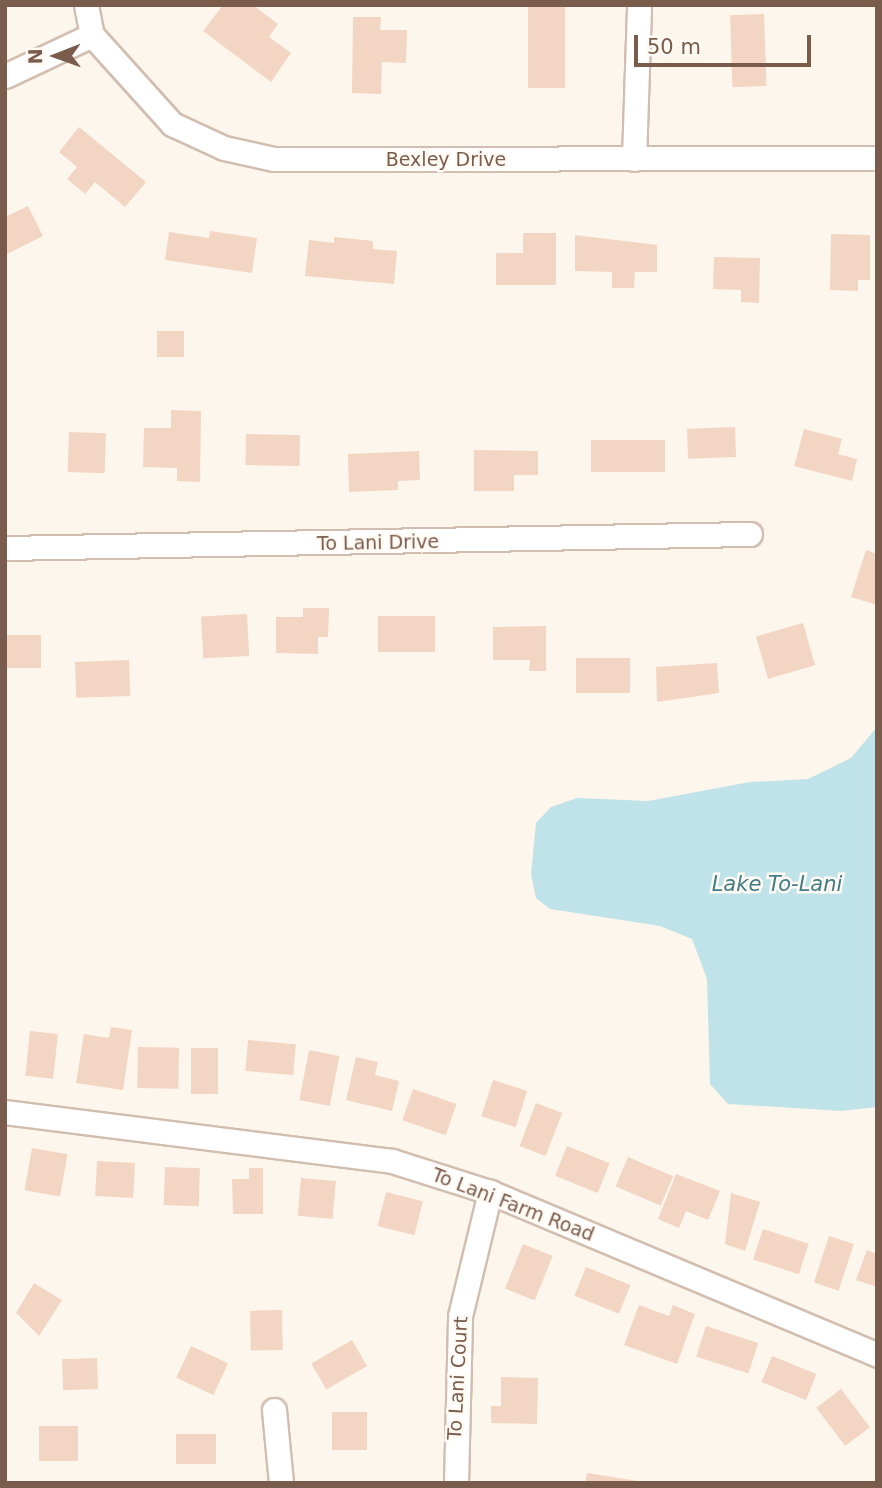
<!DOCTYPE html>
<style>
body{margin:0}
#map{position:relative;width:882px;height:1488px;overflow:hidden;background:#fdf6ec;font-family:"DejaVu Sans",sans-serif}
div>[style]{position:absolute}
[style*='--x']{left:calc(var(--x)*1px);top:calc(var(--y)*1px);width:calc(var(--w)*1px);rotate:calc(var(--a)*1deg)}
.water>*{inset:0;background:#bfe3e8}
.building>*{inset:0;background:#f3d5c3;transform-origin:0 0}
.roads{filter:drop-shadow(2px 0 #d1beb0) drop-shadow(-2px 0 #d1beb0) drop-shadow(0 2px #d1beb0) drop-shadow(0 -2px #d1beb0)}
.street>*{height:23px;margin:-11.5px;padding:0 11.5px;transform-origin:11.5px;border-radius:11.5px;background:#fff}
span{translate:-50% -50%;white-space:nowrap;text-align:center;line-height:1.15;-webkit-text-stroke:5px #fffaf3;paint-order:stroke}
.street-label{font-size:19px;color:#7a5c4d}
.water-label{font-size:21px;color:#437c86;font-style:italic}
.frame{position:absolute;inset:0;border:7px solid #7a5c4d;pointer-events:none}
.north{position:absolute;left:21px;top:21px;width:70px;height:70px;-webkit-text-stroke:5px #fffaf3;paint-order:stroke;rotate:269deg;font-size:19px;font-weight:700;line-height:28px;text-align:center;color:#7a5c4d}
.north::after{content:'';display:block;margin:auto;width:24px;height:32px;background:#7a5c4d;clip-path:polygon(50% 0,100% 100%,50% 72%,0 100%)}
.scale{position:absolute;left:634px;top:35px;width:177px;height:32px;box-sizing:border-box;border:4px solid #7a5c4d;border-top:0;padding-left:9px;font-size:21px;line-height:24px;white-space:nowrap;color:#7a5c4d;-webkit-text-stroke:5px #fffaf3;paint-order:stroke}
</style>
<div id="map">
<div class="water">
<i style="clip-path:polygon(877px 727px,877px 1107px,841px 1111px,728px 1104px,710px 1084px,707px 979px,692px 939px,660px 926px,550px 909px,536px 898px,531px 874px,536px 823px,551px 807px,577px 798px,648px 801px,750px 782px,808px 779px,851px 758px)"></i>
</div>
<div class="building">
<i style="clip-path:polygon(223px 5px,253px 5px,278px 24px,269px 37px,291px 53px,271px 82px,203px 31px)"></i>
<i style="left:528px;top:5px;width:37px;height:83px"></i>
<i style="left:764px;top:14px;width:72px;height:34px;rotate:88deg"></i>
<i style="clip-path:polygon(353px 17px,381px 17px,380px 30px,407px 30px,406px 63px,382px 62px,381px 94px,352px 93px)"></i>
<i style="clip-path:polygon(79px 127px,146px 182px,125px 207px,95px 182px,85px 194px,67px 179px,77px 167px,59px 152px)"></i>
<i style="clip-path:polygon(28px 206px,43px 236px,5px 255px,5px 217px)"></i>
<i style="clip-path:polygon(210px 231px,257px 238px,252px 273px,165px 260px,169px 232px,209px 238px)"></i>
<i style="clip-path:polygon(523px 233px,556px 233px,556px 285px,496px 285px,496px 253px,523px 253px)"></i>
<i style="clip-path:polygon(831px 234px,870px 235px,870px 280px,858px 280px,858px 291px,830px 290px)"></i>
<i style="clip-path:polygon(575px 235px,657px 245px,657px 272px,635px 272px,634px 288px,612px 288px,612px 272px,575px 271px)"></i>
<i style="clip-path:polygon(334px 237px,373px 241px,373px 249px,397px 251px,394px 284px,305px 276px,309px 240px,334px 243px)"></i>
<i style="clip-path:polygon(714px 257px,760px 258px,759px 303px,741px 302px,741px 290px,713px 289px)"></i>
<i style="left:157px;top:331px;width:27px;height:26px"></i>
<i style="clip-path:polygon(171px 410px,201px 411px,200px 482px,177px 481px,177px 468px,143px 467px,144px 428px,171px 428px)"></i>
<i style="left:735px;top:427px;width:30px;height:48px;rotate:88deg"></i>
<i style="clip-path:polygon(804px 429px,842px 439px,838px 454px,857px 459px,852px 481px,794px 466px)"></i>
<i style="left:69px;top:432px;width:37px;height:40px;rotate:2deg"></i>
<i style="left:246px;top:434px;width:54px;height:31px;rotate:1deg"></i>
<i style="left:591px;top:440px;width:74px;height:32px"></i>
<i style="clip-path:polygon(474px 450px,538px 451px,538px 475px,514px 475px,514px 491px,474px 491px)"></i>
<i style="clip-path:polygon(419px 451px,420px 480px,398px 481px,398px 490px,349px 492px,348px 454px)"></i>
<i style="clip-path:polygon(866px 550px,877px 554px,877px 605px,851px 597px)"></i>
<i style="clip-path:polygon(303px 608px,329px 608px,328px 637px,318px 637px,318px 654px,276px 653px,276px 617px,303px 617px)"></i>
<i style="left:247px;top:614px;width:42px;height:46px;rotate:87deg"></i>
<i style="left:378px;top:616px;width:57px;height:36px"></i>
<i style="left:803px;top:623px;width:44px;height:49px;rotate:74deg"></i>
<i style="clip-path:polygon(546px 626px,546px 671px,529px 671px,530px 660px,493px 660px,493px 627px)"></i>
<i style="left:5px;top:635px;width:36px;height:33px"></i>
<i style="left:576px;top:658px;width:54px;height:35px"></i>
<i style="left:129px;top:660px;width:36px;height:54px;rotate:88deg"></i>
<i style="clip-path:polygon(717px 663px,719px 693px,657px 702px,656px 667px)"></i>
<i style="clip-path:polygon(111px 1027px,132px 1030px,123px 1090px,76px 1083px,84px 1034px,109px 1038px)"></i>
<i style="left:30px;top:1031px;width:28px;height:45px;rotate:6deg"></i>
<i style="left:248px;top:1040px;width:48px;height:31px;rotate:5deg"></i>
<i style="left:138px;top:1047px;width:41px;height:41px;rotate:1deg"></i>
<i style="left:191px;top:1048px;width:27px;height:46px"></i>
<i style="left:309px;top:1050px;width:31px;height:51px;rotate:11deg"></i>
<i style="clip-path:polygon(356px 1057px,378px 1062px,375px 1075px,399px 1081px,392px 1111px,346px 1100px)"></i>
<i style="left:493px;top:1080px;width:36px;height:38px;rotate:18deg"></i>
<i style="left:413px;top:1089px;width:46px;height:33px;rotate:19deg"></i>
<i style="left:536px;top:1103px;width:28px;height:46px;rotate:21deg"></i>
<i style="left:567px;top:1146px;width:46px;height:32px;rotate:22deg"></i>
<i style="left:32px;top:1148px;width:36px;height:43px;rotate:10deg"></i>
<i style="left:628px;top:1157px;width:49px;height:32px;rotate:23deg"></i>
<i style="left:97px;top:1161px;width:38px;height:35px;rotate:3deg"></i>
<i style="left:165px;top:1167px;width:35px;height:38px;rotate:2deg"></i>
<i style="clip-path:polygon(249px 1168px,263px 1168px,263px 1214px,233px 1214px,232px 1179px,249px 1179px)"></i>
<i style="clip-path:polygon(676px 1174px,720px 1191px,708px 1220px,686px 1211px,679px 1228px,658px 1219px)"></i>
<i style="left:301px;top:1178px;width:35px;height:38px;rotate:5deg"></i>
<i style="left:386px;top:1192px;width:38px;height:35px;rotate:14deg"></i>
<i style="clip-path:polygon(731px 1193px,760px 1202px,745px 1251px,725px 1244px)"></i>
<i style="left:763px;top:1229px;width:48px;height:32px;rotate:18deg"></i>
<i style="left:829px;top:1236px;width:26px;height:49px;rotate:18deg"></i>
<i style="left:523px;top:1244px;width:32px;height:48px;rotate:22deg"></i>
<i style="clip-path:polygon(867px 1250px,877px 1254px,877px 1287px,856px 1280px)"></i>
<i style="left:586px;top:1267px;width:48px;height:31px;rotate:22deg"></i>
<i style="clip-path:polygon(34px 1283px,62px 1300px,39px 1336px,16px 1313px)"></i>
<i style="clip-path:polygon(639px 1305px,669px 1316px,673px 1305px,695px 1314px,677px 1364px,624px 1345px)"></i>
<i style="left:282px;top:1310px;width:40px;height:32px;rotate:89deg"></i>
<i style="left:706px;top:1326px;width:55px;height:32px;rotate:18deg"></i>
<i style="left:352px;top:1340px;width:30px;height:47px;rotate:60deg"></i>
<i style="left:191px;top:1346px;width:41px;height:35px;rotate:25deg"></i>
<i style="left:772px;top:1356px;width:48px;height:28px;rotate:22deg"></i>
<i style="left:97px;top:1358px;width:31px;height:35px;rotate:88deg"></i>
<i style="clip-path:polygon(501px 1377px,538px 1378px,537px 1424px,491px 1423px,491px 1406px,501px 1406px)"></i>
<i style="left:841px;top:1389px;width:48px;height:31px;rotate:53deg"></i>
<i style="left:332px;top:1412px;width:35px;height:38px"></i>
<i style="left:39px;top:1426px;width:39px;height:35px"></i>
<i style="left:176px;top:1434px;width:40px;height:30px"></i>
<i style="clip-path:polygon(587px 1473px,638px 1481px,638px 1483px,585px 1483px)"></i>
</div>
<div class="roads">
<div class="street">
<i style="--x:86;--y:5;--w:31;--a:79"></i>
<i style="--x:92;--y:35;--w:120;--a:48"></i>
<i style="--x:172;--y:124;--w:57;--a:24.8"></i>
<i style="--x:224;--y:148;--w:51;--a:12.4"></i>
<i style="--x:274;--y:159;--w:603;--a:-0.1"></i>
<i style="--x:5;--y:76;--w:96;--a:-25.2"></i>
<i style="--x:634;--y:159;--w:154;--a:-88.1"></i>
<i style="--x:5;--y:548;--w:745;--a:-1.08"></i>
<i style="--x:5;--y:1112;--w:390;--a:7.2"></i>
<i style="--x:392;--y:1161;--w:103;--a:17.6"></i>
<i style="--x:490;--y:1192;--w:420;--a:22.8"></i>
<i style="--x:274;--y:1410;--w:73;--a:84.5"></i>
<i style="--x:456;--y:1483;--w:167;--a:-88.6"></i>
<i style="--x:460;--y:1316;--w:128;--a:-76.4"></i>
</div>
</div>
<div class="street-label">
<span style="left:446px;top:160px">Bexley Drive</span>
<span style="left:378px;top:543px;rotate:-1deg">To Lani Drive</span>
<span style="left:513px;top:1205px;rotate:21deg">To Lani Farm Road</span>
<span style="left:458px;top:1378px;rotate:-87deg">To Lani Court</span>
</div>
<div class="water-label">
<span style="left:777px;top:884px">Lake To-Lani</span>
</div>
<div class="frame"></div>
<div class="north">N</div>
<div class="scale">50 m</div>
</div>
